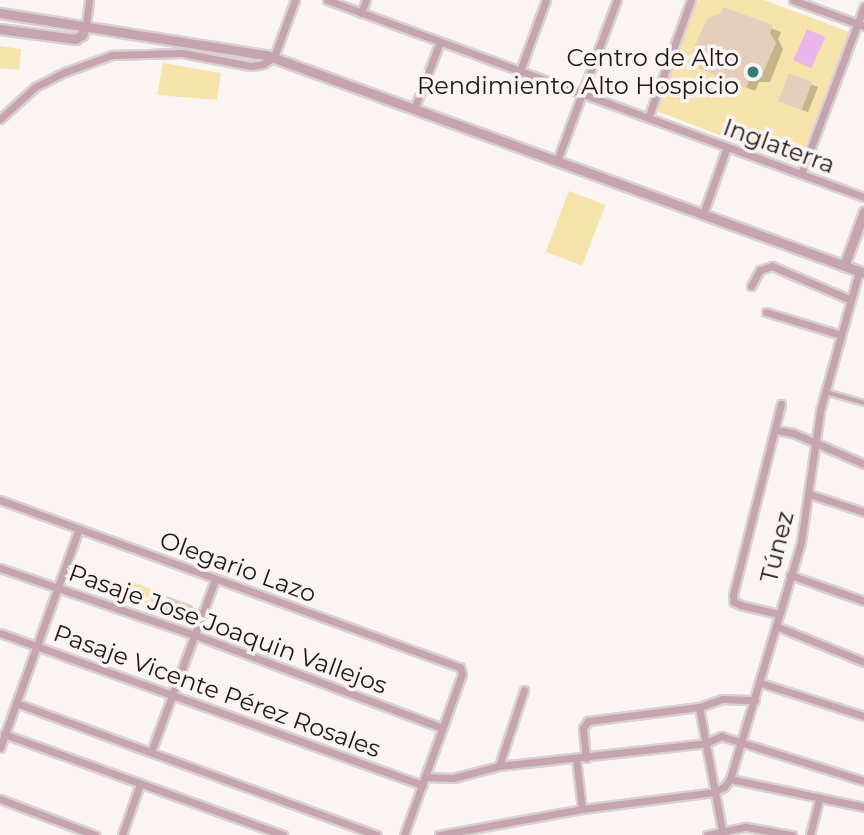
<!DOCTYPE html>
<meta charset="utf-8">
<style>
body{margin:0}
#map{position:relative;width:864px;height:835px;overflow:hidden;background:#faf4f2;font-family:Montserrat,sans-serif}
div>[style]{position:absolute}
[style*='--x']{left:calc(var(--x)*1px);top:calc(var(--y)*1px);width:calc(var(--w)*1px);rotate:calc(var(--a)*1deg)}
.green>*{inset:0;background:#f6e3ab;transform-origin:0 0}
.water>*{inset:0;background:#ebb6ec;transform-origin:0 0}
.shadow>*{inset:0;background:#0003}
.building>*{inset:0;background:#e6cebc;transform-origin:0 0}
.roads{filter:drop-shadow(2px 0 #d8d1cf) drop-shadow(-2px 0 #d8d1cf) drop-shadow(0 2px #d8d1cf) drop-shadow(0 -2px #d8d1cf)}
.service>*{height:3.5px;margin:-1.75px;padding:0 1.75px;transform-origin:1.75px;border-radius:1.75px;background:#c6a4af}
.minor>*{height:7px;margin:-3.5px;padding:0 3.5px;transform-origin:3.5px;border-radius:3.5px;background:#c6a4af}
.tertiary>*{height:9px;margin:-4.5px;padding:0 4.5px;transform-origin:4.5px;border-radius:4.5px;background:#c6a4af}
.dots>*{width:19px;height:19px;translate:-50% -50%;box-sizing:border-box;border:4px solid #faf4f2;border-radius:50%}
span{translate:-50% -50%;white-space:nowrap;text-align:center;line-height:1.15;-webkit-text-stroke:7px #faf4f2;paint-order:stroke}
.poi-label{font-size:24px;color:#231816}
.right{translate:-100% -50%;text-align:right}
.street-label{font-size:24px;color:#231816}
</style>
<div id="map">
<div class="green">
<i style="clip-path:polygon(698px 0,764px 0,849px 32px,798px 165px,657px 111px)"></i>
<i style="clip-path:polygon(0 46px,21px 49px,19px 70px,0 68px)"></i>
<i style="clip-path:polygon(163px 63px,221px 73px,217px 100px,157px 95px)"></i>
<i style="left:569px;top:191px;width:39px;height:65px;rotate:21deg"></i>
<i style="left:128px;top:580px;width:34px;height:20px;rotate:21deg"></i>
</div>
<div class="water">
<i style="left:807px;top:29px;width:20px;height:34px;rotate:24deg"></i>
</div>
<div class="shadow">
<i style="clip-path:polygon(724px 10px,781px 32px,778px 39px,783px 49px,770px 82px,759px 82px,755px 91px,709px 72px)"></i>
<i style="clip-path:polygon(790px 76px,818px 87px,808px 112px,786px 104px)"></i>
<i style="clip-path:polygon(191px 606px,197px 610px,192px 623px,170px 615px)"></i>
</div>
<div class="building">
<i style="clip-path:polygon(723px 7px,773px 25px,770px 33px,776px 43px,761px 78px,750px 78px,746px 88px,698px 68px,702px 60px,692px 52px,707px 19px,721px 13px)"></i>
<i style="left:789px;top:73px;width:25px;height:30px;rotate:21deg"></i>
<i style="left:167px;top:596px;width:27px;height:17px;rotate:20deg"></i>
</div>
<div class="roads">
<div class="service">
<i style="--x:826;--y:392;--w:40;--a:16"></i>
</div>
<div class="minor">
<i style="--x:327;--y:0;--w:572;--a:20.15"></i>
<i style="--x:793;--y:0;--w:76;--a:20.1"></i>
<i style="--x:361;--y:13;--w:14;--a:-69"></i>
<i style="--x:86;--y:25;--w:25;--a:-83"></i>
<i style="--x:520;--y:71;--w:76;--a:-69.9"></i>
<i style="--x:414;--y:109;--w:72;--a:-68.8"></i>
<i style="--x:648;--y:118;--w:126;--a:-70"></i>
<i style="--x:0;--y:119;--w:47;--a:-42.4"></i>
<i style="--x:35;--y:87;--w:34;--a:-27"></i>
<i style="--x:65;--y:72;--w:50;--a:-19.9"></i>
<i style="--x:112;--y:55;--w:70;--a:-1.6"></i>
<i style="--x:182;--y:53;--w:70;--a:10.7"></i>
<i style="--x:251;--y:66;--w:12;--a:-9"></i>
<i style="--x:263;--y:64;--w:13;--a:-32"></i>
<i style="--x:274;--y:57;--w:61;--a:-69.8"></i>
<i style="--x:557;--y:161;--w:172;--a:-69.6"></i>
<i style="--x:801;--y:174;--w:179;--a:-69.4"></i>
<i style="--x:703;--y:214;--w:71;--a:-70.3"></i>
<i style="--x:751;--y:286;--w:18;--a:-61"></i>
<i style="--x:760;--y:270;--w:13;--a:-18"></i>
<i style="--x:772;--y:266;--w:86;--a:23.3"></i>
<i style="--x:766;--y:312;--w:78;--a:17"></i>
<i style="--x:777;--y:430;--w:16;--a:11"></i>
<i style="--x:793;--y:433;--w:77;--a:23.6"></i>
<i style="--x:809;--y:494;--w:58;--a:18.1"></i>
<i style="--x:0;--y:500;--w:489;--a:20"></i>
<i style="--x:460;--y:667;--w:7;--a:74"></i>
<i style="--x:462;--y:674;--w:171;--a:109.8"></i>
<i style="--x:0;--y:568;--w:206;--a:19"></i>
<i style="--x:195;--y:635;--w:264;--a:20.6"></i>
<i style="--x:790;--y:575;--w:78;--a:19.4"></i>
<i style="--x:779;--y:614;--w:39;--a:-167"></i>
<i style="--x:741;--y:605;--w:8;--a:-157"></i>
<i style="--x:734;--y:602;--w:7;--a:-98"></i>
<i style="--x:733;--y:595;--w:197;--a:-75.9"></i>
<i style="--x:776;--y:626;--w:95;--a:22.2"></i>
<i style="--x:0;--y:633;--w:449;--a:19.8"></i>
<i style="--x:761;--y:683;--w:108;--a:17.8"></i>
<i style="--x:16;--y:703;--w:384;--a:20.1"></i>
<i style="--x:699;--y:707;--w:24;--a:-19"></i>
<i style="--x:722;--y:699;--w:33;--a:2"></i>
<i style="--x:4;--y:734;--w:297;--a:19.9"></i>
<i style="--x:0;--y:748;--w:233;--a:-70.2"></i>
<i style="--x:151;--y:752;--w:184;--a:-69.6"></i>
<i style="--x:576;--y:758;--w:51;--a:83.3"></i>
<i style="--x:586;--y:758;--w:30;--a:-96"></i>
<i style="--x:583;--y:728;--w:9;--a:-54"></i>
<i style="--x:588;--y:721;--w:112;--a:-7.2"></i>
<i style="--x:699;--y:707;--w:130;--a:79.4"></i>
<i style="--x:499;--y:766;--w:80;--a:-71.8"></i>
<i style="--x:425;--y:777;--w:28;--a:2"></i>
<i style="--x:453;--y:778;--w:48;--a:-14.6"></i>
<i style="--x:499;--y:766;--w:208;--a:-6.3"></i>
<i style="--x:706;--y:743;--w:17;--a:-25"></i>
<i style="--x:721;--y:736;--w:150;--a:17.5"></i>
<i style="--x:730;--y:779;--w:137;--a:11.8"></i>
<i style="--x:0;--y:799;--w:102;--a:20.8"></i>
<i style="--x:122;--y:835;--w:54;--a:-70.6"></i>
<i style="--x:439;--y:835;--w:145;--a:-10.3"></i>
<i style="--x:582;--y:809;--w:133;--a:-7.3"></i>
<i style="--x:714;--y:792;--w:11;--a:-27"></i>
<i style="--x:724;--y:787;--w:10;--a:-53"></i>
<i style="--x:730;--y:779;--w:247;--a:-73.3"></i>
<i style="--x:801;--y:542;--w:132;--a:-81.7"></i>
<i style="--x:820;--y:411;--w:145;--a:-74.4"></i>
<i style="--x:707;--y:835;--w:40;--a:-12"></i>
<i style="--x:746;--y:827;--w:47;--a:9.9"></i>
<i style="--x:810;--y:835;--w:38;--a:-76"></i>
</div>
<div class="tertiary">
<i style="--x:0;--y:13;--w:269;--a:9"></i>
<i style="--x:266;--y:55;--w:636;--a:20.03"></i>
<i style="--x:0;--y:29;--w:76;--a:7.6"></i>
<i style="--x:75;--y:39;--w:8;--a:-30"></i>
<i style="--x:82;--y:35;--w:11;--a:-68"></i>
<i style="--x:844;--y:266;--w:58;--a:-69.7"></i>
</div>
</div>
<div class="dots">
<i style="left:753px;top:72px;background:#367d76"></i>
</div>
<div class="poi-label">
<span class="right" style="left:739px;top:72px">Centro de Alto<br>Rendimiento Alto Hospicio</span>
</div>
<div class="street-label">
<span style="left:779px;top:146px;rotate:20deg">Inglaterra</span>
<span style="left:777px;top:547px;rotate:-76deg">Túnez</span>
<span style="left:238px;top:567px;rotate:20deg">Olegario Lazo</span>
<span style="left:228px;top:629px;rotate:20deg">Pasaje Jose Joaquin Vallejos</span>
<span style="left:217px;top:691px;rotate:20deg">Pasaje Vicente Pérez Rosales</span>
</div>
</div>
